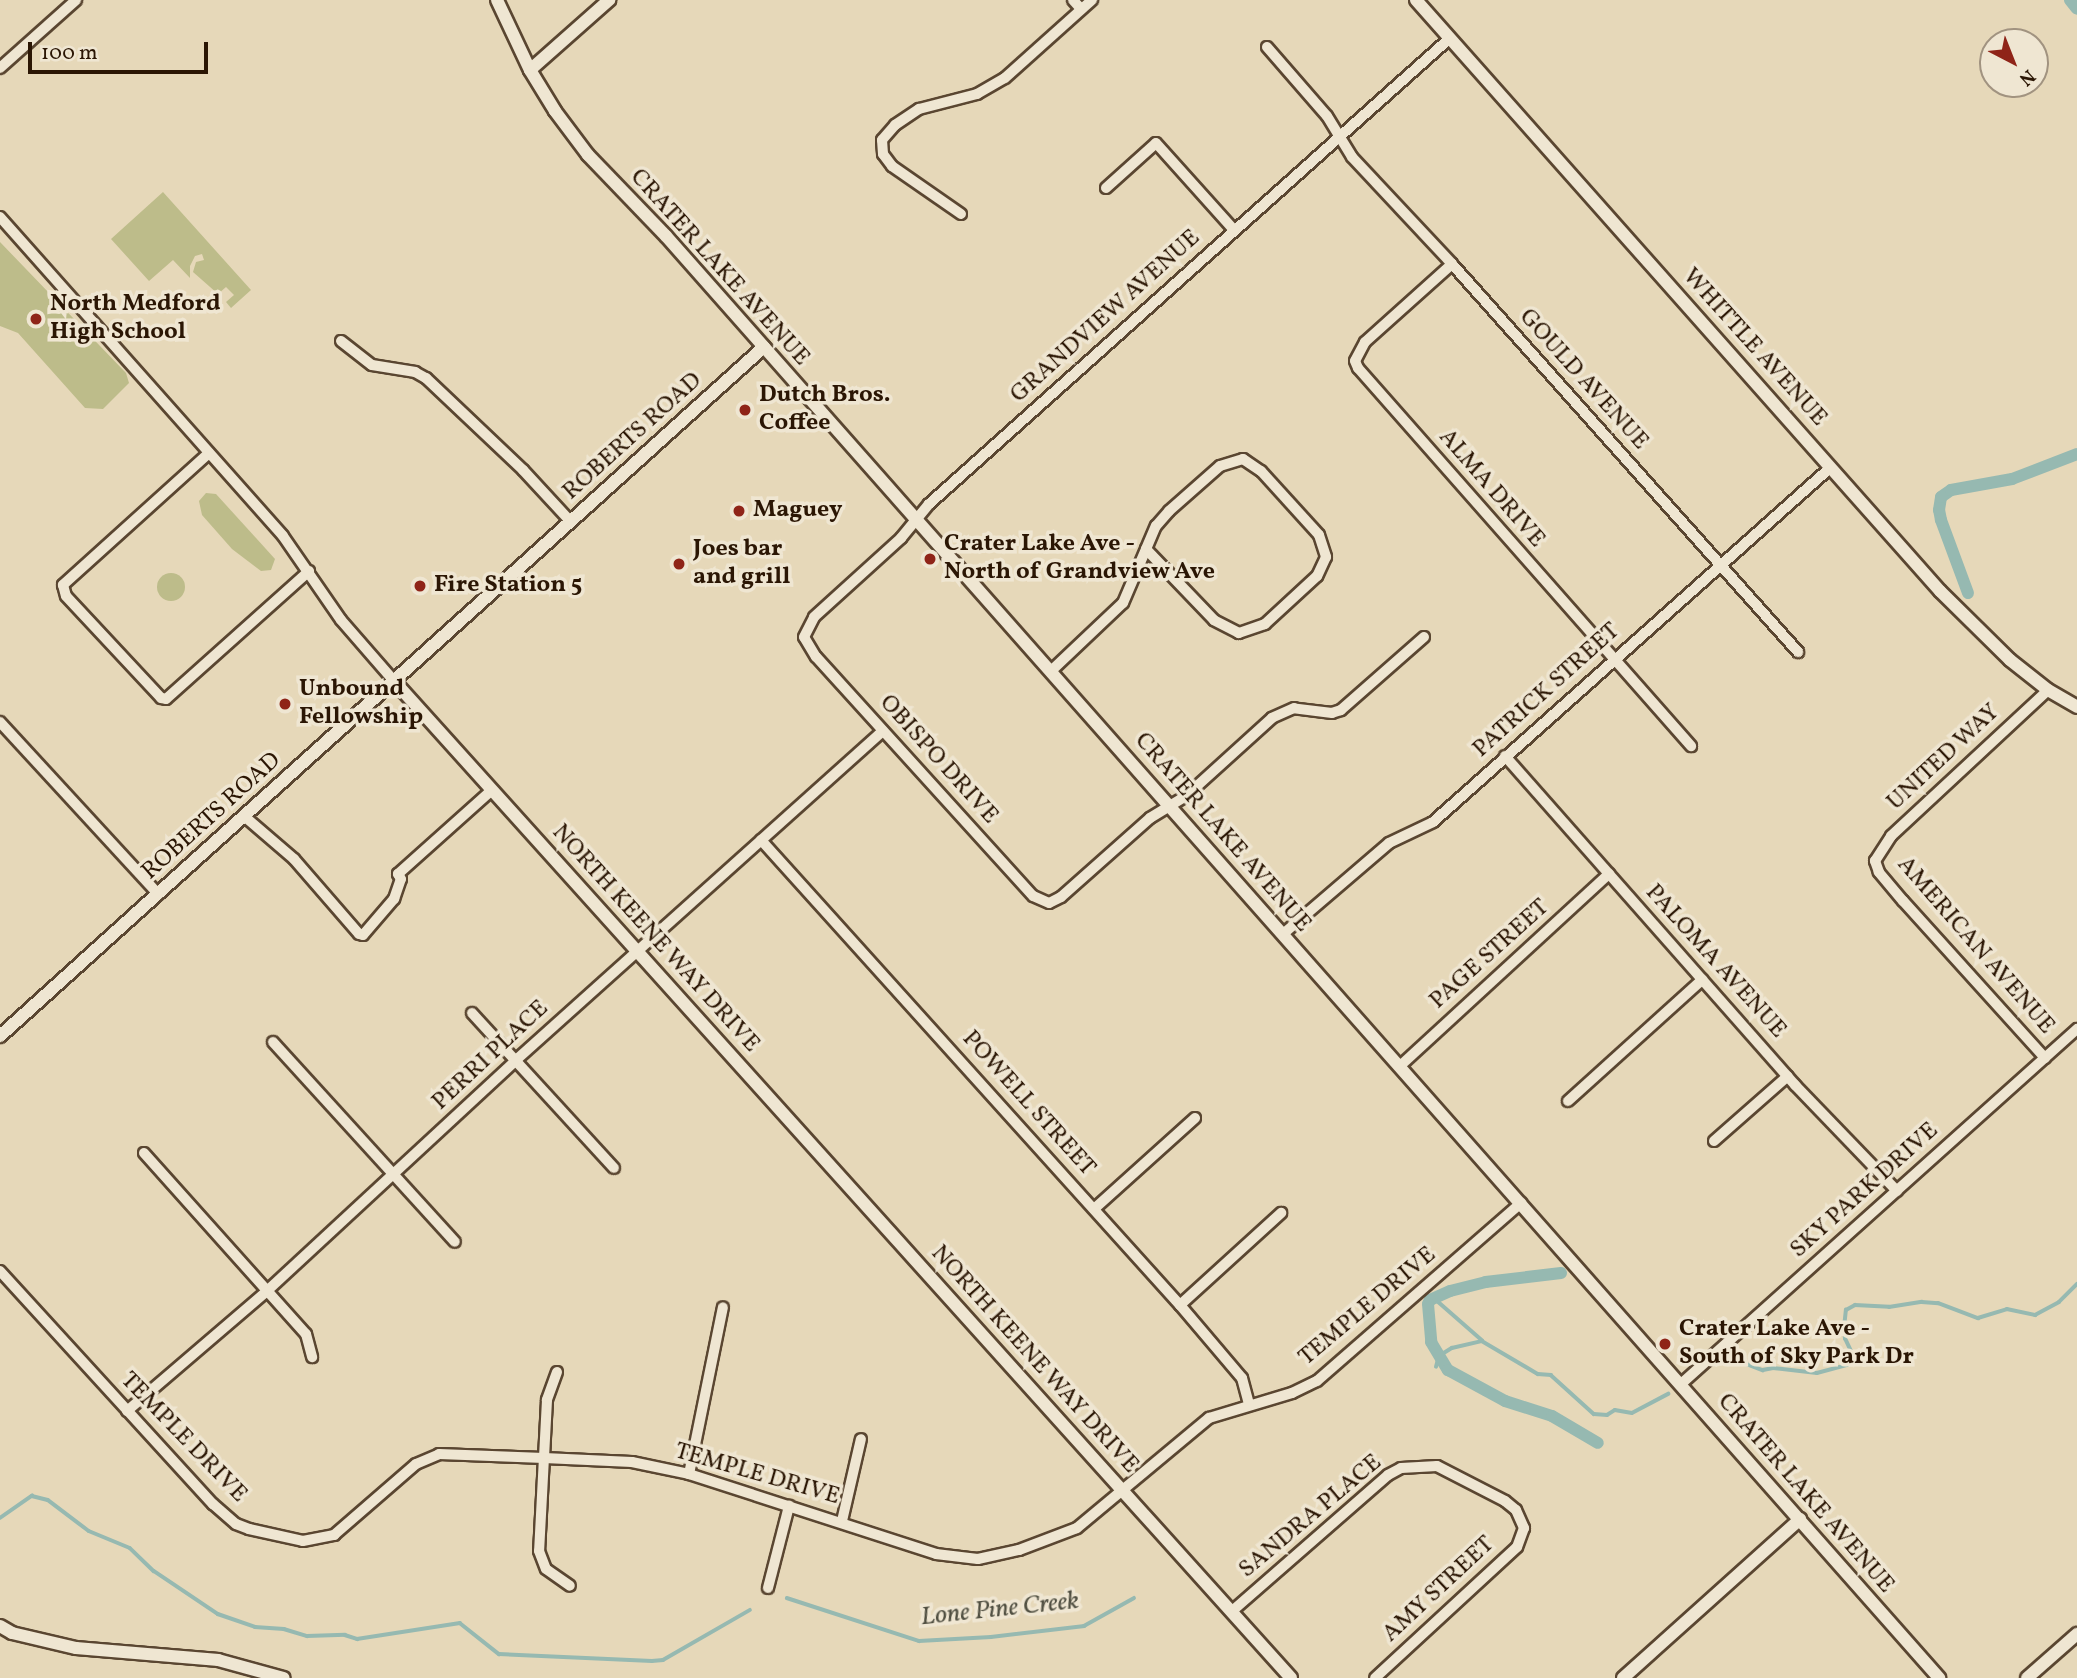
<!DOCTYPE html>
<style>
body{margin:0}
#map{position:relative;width:2077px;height:1678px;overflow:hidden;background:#e6d8b9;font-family:Vollkorn,serif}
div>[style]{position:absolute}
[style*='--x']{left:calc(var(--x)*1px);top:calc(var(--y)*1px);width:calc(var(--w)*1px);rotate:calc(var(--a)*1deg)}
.green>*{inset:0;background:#bdbc8a}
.round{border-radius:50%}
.stream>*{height:3.5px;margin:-1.75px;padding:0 1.75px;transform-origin:1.75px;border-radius:1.75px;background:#96b9b1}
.canal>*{height:12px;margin:-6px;padding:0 6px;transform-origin:6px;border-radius:6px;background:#96b9b1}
.roads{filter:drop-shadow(2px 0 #5a4631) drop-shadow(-2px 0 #5a4631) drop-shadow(0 2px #5a4631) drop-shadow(0 -2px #5a4631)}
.street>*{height:10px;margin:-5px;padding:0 5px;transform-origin:5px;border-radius:5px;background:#efe6d2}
.secondary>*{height:12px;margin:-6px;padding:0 6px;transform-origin:6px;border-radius:6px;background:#efe6d2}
.dots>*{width:19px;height:19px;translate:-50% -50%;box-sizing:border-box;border:4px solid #efe6d2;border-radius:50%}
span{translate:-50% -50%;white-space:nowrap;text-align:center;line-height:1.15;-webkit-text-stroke:7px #efe6d2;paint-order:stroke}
.street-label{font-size:24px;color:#2b1604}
.poi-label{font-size:24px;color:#2b1604;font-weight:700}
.left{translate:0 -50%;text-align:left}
.water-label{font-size:26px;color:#504f41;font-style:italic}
.north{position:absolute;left:1979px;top:28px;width:70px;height:70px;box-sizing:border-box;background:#efe6d2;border:2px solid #a19380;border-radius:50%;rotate:138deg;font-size:19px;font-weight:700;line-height:28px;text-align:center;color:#2b1604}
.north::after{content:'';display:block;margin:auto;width:24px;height:32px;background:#8f2418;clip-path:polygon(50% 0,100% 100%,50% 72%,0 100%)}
.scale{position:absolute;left:28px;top:42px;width:180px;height:32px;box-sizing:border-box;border:4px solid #2b1604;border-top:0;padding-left:9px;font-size:21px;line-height:24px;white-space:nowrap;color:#2b1604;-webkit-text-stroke:5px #efe6d2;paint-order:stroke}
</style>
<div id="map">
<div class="green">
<i style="clip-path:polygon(163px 192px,251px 290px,231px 308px,226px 302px,234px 295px,226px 287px,218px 294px,193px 272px,196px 262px,204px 260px,202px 254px,195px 256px,190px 266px,190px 278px,173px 260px,149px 281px,111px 239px)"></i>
<i style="clip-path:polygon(0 242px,126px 373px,129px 383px,103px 409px,85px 408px,18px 333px,0 326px)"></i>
<i style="clip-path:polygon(206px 493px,216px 494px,275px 559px,271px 570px,261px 571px,232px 549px,202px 515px,199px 501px)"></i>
<i class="round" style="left:157px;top:573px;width:28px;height:28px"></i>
</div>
<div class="stream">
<i style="--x:1434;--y:1298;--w:64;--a:41.2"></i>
<i style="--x:1731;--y:1358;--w:34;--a:21"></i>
<i style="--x:1763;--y:1370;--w:10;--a:-11"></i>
<i style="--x:1773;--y:1368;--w:44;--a:6.5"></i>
<i style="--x:1817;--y:1373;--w:34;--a:-15"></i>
<i style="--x:1850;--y:1364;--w:6;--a:-39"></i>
<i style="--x:1855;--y:1360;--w:23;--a:-115"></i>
<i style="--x:1845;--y:1339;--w:11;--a:-95"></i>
<i style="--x:1844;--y:1328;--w:18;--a:-84"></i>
<i style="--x:1846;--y:1310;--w:10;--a:-29"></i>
<i style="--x:1855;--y:1305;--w:34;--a:3"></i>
<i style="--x:1889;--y:1307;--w:33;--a:-9"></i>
<i style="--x:1922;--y:1302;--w:16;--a:4"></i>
<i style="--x:1938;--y:1303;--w:43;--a:20.6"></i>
<i style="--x:1978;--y:1318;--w:30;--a:-17"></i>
<i style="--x:2007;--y:1309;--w:29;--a:12"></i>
<i style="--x:2035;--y:1315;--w:27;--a:-28"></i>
<i style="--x:2059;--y:1302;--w:25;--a:-45"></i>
<i style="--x:1436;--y:1367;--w:11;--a:-75"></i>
<i style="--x:1439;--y:1356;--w:15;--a:-32"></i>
<i style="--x:1452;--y:1348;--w:31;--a:-13"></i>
<i style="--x:1482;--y:1341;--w:65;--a:30.5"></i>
<i style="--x:1538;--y:1374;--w:13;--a:4"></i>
<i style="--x:1551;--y:1375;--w:58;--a:42.2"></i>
<i style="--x:1594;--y:1414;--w:13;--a:4"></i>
<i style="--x:1607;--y:1415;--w:9;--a:-32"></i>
<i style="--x:1615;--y:1410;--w:17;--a:10"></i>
<i style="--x:1632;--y:1413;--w:41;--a:-27.8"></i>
<i style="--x:0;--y:1518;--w:39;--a:-35"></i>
<i style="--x:32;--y:1496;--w:16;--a:14"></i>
<i style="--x:48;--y:1500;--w:51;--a:37.1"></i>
<i style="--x:89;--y:1531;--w:44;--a:22.5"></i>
<i style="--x:130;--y:1548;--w:33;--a:44"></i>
<i style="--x:154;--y:1571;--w:77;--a:33.9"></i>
<i style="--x:218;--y:1614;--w:39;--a:19"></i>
<i style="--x:255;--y:1627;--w:29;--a:4"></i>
<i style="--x:284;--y:1629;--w:24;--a:17"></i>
<i style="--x:307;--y:1636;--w:38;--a:-2"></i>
<i style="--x:345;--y:1635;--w:13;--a:18"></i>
<i style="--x:357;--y:1639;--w:104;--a:-8.8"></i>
<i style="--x:460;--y:1623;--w:50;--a:38.5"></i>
<i style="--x:499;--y:1654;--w:153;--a:2.6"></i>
<i style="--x:652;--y:1661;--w:11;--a:-5"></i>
<i style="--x:663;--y:1660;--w:100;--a:-29.9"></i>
<i style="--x:787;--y:1598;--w:139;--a:18"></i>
<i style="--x:919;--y:1641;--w:72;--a:-3.2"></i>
<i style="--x:991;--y:1637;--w:94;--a:-6.7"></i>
<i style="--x:1084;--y:1626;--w:57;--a:-29.2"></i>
</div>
<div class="canal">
<i style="--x:2070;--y:0;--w:11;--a:52"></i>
<i style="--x:1968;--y:593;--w:78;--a:-110.3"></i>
<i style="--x:1941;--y:520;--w:10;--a:-101"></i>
<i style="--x:1939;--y:510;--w:13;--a:-81"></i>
<i style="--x:1941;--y:497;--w:12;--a:-35"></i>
<i style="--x:1951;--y:490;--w:62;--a:-10.2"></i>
<i style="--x:2012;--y:479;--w:70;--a:-21"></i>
<i style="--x:1561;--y:1273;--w:76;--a:173.2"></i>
<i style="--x:1486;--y:1282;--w:37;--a:166"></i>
<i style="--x:1450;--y:1291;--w:22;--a:156"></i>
<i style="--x:1430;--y:1300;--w:4;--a:117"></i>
<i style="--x:1428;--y:1304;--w:38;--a:85"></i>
<i style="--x:1431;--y:1342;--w:33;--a:59"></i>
<i style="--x:1448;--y:1370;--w:65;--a:28.5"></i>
<i style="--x:1505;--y:1401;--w:49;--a:17.7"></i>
<i style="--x:1552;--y:1416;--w:53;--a:30.4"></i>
</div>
<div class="roads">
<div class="street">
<i style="--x:1073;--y:0;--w:12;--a:48"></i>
<i style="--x:1267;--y:47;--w:91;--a:49"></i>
<i style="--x:1327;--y:116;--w:48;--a:58.6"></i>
<i style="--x:1352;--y:157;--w:146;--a:46.9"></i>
<i style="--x:1452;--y:264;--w:520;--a:48.27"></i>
<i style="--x:0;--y:68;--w:102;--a:-41.8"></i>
<i style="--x:1106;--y:188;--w:67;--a:-42"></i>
<i style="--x:1156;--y:143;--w:117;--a:48.1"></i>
<i style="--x:961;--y:214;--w:84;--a:-145.2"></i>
<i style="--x:892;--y:166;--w:15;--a:-127"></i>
<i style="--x:883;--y:154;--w:14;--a:-94"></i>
<i style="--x:882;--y:140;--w:20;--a:-49"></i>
<i style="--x:895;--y:125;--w:29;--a:-34"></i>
<i style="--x:919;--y:109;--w:60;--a:-14.5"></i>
<i style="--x:977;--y:94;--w:32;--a:-30"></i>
<i style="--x:1005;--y:78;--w:117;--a:-41.9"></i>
<i style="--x:0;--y:217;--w:426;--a:48.4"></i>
<i style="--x:283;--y:536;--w:102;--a:55.4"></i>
<i style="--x:341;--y:620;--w:81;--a:49"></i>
<i style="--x:1452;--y:264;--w:117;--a:138.1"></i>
<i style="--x:1365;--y:342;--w:21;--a:118"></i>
<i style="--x:1355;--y:361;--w:8;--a:67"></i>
<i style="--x:1358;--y:368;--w:504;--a:48.62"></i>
<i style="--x:341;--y:341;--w:39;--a:38"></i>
<i style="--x:372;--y:365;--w:44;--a:9.2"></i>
<i style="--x:415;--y:372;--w:13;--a:29"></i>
<i style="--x:426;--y:378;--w:134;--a:43.5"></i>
<i style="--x:523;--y:470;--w:69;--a:47.3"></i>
<i style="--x:209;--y:453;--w:197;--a:137.9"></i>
<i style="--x:63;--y:585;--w:11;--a:75"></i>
<i style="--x:66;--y:596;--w:139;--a:47"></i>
<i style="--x:161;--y:698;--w:5;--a:11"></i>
<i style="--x:166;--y:699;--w:192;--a:-41.8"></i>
<i style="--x:1243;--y:459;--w:22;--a:34"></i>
<i style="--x:1261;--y:471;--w:86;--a:47.8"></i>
<i style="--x:1319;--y:535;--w:23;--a:72"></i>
<i style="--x:1326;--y:557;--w:21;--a:115"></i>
<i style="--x:1317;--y:576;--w:71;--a:137.3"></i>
<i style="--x:1265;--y:624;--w:28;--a:161"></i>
<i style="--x:1239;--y:633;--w:28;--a:-153"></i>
<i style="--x:1214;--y:620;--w:98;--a:-133.8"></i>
<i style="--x:1146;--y:549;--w:25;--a:-67"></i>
<i style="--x:1156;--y:526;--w:20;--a:-49"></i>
<i style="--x:1169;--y:511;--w:68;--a:-41.4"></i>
<i style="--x:1220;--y:466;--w:24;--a:-17"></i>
<i style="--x:1424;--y:637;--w:111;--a:138.7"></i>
<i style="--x:1341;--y:710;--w:9;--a:162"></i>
<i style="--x:1332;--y:713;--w:38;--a:-173"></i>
<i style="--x:1294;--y:708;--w:24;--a:156"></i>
<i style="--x:1272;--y:718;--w:116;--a:137.8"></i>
<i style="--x:1186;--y:796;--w:42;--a:148.6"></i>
<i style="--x:1150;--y:818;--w:119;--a:138.4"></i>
<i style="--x:1061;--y:897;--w:13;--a:153"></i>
<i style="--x:1049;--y:903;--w:17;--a:-156"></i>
<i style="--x:1033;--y:896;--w:323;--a:-132.2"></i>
<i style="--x:816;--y:657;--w:23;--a:-121"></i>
<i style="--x:804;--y:637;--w:22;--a:-63"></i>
<i style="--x:814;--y:617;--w:118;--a:-42.2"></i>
<i style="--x:901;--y:538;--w:44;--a:-50.5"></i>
<i style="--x:929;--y:504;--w:699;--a:-41.81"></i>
<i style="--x:1051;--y:671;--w:99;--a:-43.4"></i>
<i style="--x:1123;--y:603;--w:59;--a:-66.9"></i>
<i style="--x:0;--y:722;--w:234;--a:47.4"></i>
<i style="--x:1505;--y:756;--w:439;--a:48.6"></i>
<i style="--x:1795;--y:1085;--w:147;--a:46.1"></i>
<i style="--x:244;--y:816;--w:66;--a:40.7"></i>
<i style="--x:294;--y:859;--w:99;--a:49.1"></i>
<i style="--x:359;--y:934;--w:4;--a:14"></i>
<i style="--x:363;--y:935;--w:48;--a:-49.3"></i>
<i style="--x:394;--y:899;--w:21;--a:-71"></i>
<i style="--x:401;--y:879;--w:6;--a:-121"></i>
<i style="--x:398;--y:874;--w:126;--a:-41.8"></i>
<i style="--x:761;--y:840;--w:626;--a:47.98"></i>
<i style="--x:1180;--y:1305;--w:96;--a:49.7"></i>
<i style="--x:1242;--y:1378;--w:28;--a:75"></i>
<i style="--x:1283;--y:934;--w:140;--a:-40.6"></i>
<i style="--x:1389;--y:843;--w:49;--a:-25.5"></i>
<i style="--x:1433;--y:822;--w:533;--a:-41.73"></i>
<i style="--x:472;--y:1013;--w:210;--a:47.5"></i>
<i style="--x:273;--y:1042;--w:270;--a:47.7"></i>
<i style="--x:2045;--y:1058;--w:212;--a:-132.1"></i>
<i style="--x:1903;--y:901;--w:38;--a:-130"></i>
<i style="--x:1879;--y:872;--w:12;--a:-110"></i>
<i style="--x:1875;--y:861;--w:30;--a:-57"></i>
<i style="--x:1891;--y:836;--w:214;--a:-42.9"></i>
<i style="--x:1400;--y:1066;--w:284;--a:-42.6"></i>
<i style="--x:1568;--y:1101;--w:181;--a:-42.1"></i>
<i style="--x:1714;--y:1141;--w:98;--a:-41.3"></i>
<i style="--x:144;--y:1153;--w:243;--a:48.2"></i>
<i style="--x:306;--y:1334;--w:24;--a:75"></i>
<i style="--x:1094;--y:1209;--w:136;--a:-42"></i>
<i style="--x:0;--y:1271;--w:316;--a:47.6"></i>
<i style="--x:213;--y:1504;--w:30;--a:41"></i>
<i style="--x:236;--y:1524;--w:14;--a:21"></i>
<i style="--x:249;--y:1529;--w:55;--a:12.5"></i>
<i style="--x:303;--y:1541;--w:32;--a:-11"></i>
<i style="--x:334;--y:1535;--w:108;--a:-40.9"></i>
<i style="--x:416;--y:1464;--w:25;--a:-23"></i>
<i style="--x:439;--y:1454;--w:105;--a:2.2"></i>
<i style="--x:544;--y:1458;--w:88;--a:2.6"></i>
<i style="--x:632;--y:1462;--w:58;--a:11.9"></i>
<i style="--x:689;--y:1474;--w:260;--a:17.9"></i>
<i style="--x:936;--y:1554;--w:42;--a:6.8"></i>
<i style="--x:978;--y:1559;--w:42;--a:-12.4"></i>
<i style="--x:1019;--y:1550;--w:62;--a:-20.8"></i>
<i style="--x:1077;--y:1528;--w:172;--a:-39.8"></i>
<i style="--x:1209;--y:1418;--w:87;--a:-16.8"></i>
<i style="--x:1292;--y:1393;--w:28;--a:-26"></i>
<i style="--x:1317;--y:1381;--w:271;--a:-41.1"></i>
<i style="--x:1180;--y:1305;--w:137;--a:-42.3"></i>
<i style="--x:557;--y:1372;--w:30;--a:110"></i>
<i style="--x:547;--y:1400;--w:151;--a:93"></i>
<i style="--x:539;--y:1551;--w:19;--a:69"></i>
<i style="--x:546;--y:1569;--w:29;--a:35"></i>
<i style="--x:1681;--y:1384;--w:532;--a:-41.88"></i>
<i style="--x:127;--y:1411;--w:186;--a:-40.6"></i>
<i style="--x:268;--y:1290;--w:337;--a:-42.8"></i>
<i style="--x:515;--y:1061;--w:494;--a:-41.9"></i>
<i style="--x:689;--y:1474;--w:170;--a:-78.5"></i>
<i style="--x:842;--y:1521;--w:84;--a:-77"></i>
<i style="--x:768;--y:1588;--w:85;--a:-75.6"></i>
<i style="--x:1231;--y:1612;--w:208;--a:-41.1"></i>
<i style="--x:1388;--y:1475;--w:15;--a:-28"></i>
<i style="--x:1401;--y:1468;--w:36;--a:-3"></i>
<i style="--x:1437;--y:1466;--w:76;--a:27.2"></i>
<i style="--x:1505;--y:1501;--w:14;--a:39"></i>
<i style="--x:1516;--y:1510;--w:20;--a:66"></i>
<i style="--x:1524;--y:1528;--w:20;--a:110"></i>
<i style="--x:1517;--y:1547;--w:193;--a:137.3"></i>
</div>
<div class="secondary">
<i style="--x:497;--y:0;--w:77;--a:64.8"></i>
<i style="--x:530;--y:70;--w:48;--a:58.6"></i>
<i style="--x:555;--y:111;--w:55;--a:53.1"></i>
<i style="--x:588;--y:155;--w:112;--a:46.1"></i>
<i style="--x:666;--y:236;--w:1924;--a:48.56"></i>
<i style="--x:1416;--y:0;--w:790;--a:48.44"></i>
<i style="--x:1940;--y:591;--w:98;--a:44.6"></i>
<i style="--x:2010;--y:660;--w:48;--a:38.3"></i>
<i style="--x:2048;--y:690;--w:34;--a:30"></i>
<i style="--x:530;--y:70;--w:106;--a:-41.5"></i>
<i style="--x:394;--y:681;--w:1341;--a:48.02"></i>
<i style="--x:0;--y:1036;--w:1029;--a:-42.05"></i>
<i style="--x:0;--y:1626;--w:14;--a:30"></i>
<i style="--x:12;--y:1633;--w:66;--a:13.2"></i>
<i style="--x:76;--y:1648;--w:143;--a:4.8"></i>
<i style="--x:218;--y:1660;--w:68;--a:15.3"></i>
<i style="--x:1623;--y:1678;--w:238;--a:-41.9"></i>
<i style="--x:2027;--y:1678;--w:67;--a:-41.3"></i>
</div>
</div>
<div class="dots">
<i style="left:36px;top:319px;background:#8f2418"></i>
<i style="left:745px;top:410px;background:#8f2418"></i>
<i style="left:739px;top:511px;background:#8f2418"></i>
<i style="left:930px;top:559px;background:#8f2418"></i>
<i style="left:679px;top:564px;background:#8f2418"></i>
<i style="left:420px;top:586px;background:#8f2418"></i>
<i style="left:285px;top:704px;background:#8f2418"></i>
<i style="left:1665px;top:1344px;background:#8f2418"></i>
</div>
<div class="street-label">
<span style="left:719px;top:268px;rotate:48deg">CRATER LAKE AVENUE</span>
<span style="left:1106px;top:317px;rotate:-42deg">GRANDVIEW AVENUE</span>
<span style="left:1754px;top:348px;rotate:48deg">WHITTLE AVENUE</span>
<span style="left:1583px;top:380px;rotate:48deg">GOULD AVENUE</span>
<span style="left:633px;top:437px;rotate:-42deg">ROBERTS ROAD</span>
<span style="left:1491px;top:489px;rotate:49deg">ALMA DRIVE</span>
<span style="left:1547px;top:691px;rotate:-42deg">PATRICK STREET</span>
<span style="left:1944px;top:758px;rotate:-43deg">UNITED WAY</span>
<span style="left:938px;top:760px;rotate:48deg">OBISPO DRIVE</span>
<span style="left:212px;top:817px;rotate:-42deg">ROBERTS ROAD</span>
<span style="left:1222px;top:833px;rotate:49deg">CRATER LAKE AVENUE</span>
<span style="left:655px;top:939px;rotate:48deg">NORTH KEENE WAY DRIVE</span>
<span style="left:1975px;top:946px;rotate:49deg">AMERICAN AVENUE</span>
<span style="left:1490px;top:955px;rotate:-42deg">PAGE STREET</span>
<span style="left:1715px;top:962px;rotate:48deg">PALOMA AVENUE</span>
<span style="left:491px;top:1056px;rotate:-43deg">PERRI PLACE</span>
<span style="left:1028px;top:1104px;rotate:48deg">POWELL STREET</span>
<span style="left:1865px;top:1191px;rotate:-42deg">SKY PARK DRIVE</span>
<span style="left:1368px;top:1307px;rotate:-40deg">TEMPLE DRIVE</span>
<span style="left:1034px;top:1360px;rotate:48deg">NORTH KEENE WAY DRIVE</span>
<span style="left:183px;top:1438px;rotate:46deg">TEMPLE DRIVE</span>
<span style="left:757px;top:1475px;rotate:16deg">TEMPLE DRIVE</span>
<span style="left:1805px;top:1494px;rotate:49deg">CRATER LAKE AVENUE</span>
<span style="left:1311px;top:1517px;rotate:-40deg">SANDRA PLACE</span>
<span style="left:1439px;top:1590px;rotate:-43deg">AMY STREET</span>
</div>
<div class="poi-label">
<span class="left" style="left:50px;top:319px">North Medford<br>High School</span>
<span class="left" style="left:759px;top:410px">Dutch Bros.<br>Coffee</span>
<span class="left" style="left:753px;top:511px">Maguey</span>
<span class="left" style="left:944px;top:559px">Crater Lake Ave -<br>North of Grandview Ave</span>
<span class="left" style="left:693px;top:564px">Joes bar<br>and grill</span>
<span class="left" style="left:434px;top:586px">Fire Station 5</span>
<span class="left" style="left:299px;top:704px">Unbound<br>Fellowship</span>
<span class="left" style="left:1679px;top:1344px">Crater Lake Ave -<br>South of Sky Park Dr</span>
</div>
<div class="water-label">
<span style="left:1000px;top:1610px;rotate:-6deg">Lone Pine Creek</span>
</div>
<div class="north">N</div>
<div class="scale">100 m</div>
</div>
